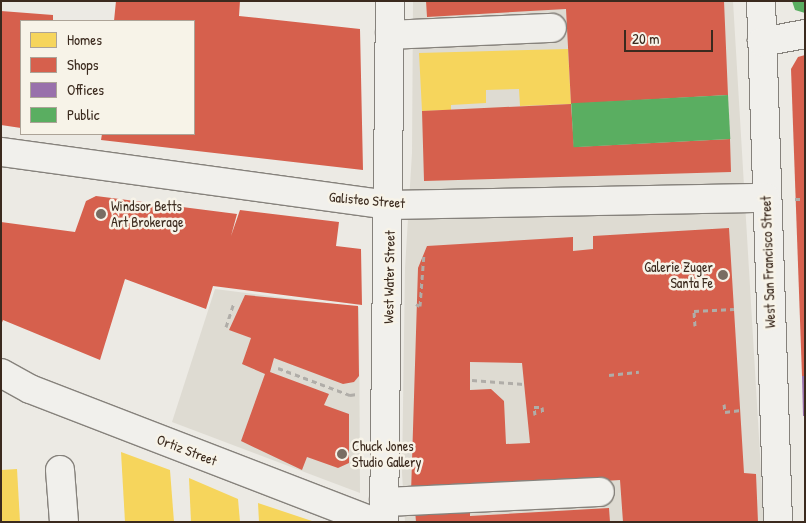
<!DOCTYPE html>
<style>
body{margin:0}
#map{position:relative;width:806px;height:523px;overflow:hidden;background:#eceae4;font-family:"Patrick Hand",sans-serif}
div>[style]{position:absolute}
[style*='--x']{left:calc(var(--x)*1px);top:calc(var(--y)*1px);width:calc(var(--w)*1px);rotate:calc(var(--a)*1deg)}
.built>*{inset:0;background:#dedbd2}
.homes>*{inset:0;background:#f6d55c}
.shops>*{inset:0;background:#d6604d}
.offices>*{inset:0;background:#9970ab}
.public>*{inset:0;background:#5aae61;transform-origin:0 0}
.path>*{height:3px;margin-top:-1.5px;transform-origin:0;background:repeating-linear-gradient(90deg,#b0ada8 0 5px,transparent 0 9px)}
.roads{filter:drop-shadow(1px 0 #86827c) drop-shadow(-1px 0 #86827c) drop-shadow(0 1px #86827c) drop-shadow(0 -1px #86827c)}
.minor>*{height:28px;margin:-14px;padding:0 14px;transform-origin:14px;border-radius:14px;background:#f1f0ec}
.dots>*{width:14px;height:14px;translate:-50% -50%;box-sizing:border-box;border:2px solid #f7f3e8;border-radius:50%}
span{translate:-50% -50%;white-space:nowrap;text-align:center;line-height:1.15;-webkit-text-stroke:5px #f7f3e8;paint-order:stroke}
.street-label{font-size:14px;color:#3b2a1e}
.poi-label{font-size:14px;color:#3b2a1e}
.left{translate:0 -50%;text-align:left}
.right{translate:-100% -50%;text-align:right}
.frame{position:absolute;inset:0;border:2px solid #3b2a1e;pointer-events:none}
.legend{position:absolute;left:20px;top:20px;width:175px;height:115px;box-sizing:border-box;background:#f7f3e8;border:1px solid #aca397;margin:0;padding:6px 9px;list-style:none;font-size:15px;color:#3b2a1e}
.legend li{display:flex;align-items:center;gap:10px;height:25px}
.legend b{width:25px;border:1px solid #aca397}
.scale{position:absolute;left:624px;top:30px;width:89px;height:22px;box-sizing:border-box;border:2px solid #3b2a1e;border-top:0;padding-left:6px;font-size:15px;line-height:18px;white-space:nowrap;color:#3b2a1e;-webkit-text-stroke:4px #f7f3e8;paint-order:stroke}
</style>
<div id="map">
<div class="built">
<i style="clip-path:polygon(413px 1px,733px 1px,764px 522px,405px 522px,402px 473px,405px 268px,412px 153px)"></i>
<i style="clip-path:polygon(215px 289px,359px 307px,360px 493px,172px 422px)"></i>
</div>
<div class="homes">
<i style="clip-path:polygon(568px 49px,571px 104px,520px 106px,519px 89px,486px 90px,486px 103px,451px 105px,451px 110px,422px 111px,419px 53px)"></i>
<i style="clip-path:polygon(121px 452px,170px 470px,174px 522px,125px 522px)"></i>
<i style="clip-path:polygon(17px 469px,20px 522px,1px 522px,1px 470px)"></i>
<i style="clip-path:polygon(189px 478px,238px 499px,240px 522px,191px 522px)"></i>
<i style="clip-path:polygon(258px 503px,312px 521px,312px 522px,259px 522px)"></i>
</div>
<div class="shops">
<i style="clip-path:polygon(116px 1px,240px 1px,239px 16px,360px 29px,363px 170px,101px 140px,102px 134px,194px 134px,194px 21px,114px 21px)"></i>
<i style="clip-path:polygon(426px 1px,724px 1px,728px 95px,571px 104px,566px 9px,427px 17px)"></i>
<i style="clip-path:polygon(1px 11px,53px 15px,53px 21px,21px 21px,21px 128px,1px 125px)"></i>
<i style="clip-path:polygon(805px 55px,805px 376px,802px 376px,791px 69px,798px 57px)"></i>
<i style="clip-path:polygon(571px 104px,574px 147px,730px 139px,731px 172px,424px 181px,422px 111px)"></i>
<i style="clip-path:polygon(96px 196px,237px 214px,231px 236px,240px 210px,339px 222px,336px 246px,361px 249px,362px 305px,213px 286px,206px 309px,125px 279px,100px 360px,3px 320px,1px 325px,1px 222px,75px 232px,86px 201px)"></i>
<i style="clip-path:polygon(evenodd,729px 228px,744px 473px,756px 474px,758px 522px,623px 522px,620px 480px,411px 493px,418px 268px,427px 246px,573px 237px,573px 251px,593px 249px,593px 236px,729px 228px,470px 362px,522px 363px,530px 443px,506px 444px,504px 401px,491px 389px,470px 390px,470px 362px)"></i>
<i style="clip-path:polygon(245px 295px,358px 306px,359px 376px,354px 382px,343px 384px,274px 358px,270px 372px,329px 394px,324px 405px,349px 414px,349px 463px,338px 468px,307px 457px,302px 470px,241px 441px,265px 374px,242px 364px,251px 338px,229px 330px)"></i>
<i style="clip-path:polygon(470px 507px,470px 516px,609px 508px,610px 522px,416px 522px,415px 510px)"></i>
</div>
<div class="offices">
<i style="clip-path:polygon(802px 376px,805px 376px,805px 416px,803px 416px)"></i>
</div>
<div class="public">
<i style="clip-path:polygon(792px 1px,805px 1px,805px 13px,795px 10px)"></i>
<i style="left:728px;top:95px;width:44px;height:157px;rotate:87deg"></i>
</div>
<div class="path">
<i style="--x:795;--y:199;--w:10;--a:0"></i>
<i style="--x:416;--y:304;--w:4;--a:27"></i>
<i style="--x:420;--y:306;--w:53;--a:-85.7"></i>
<i style="--x:695;--y:326;--w:15;--a:-94"></i>
<i style="--x:694;--y:311;--w:40;--a:-2.9"></i>
<i style="--x:226;--y:327;--w:25;--a:-72"></i>
<i style="--x:278;--y:368;--w:77;--a:20.6"></i>
<i style="--x:350;--y:395;--w:7;--a:-8"></i>
<i style="--x:609;--y:375;--w:30;--a:-6"></i>
<i style="--x:472;--y:380;--w:52;--a:4.4"></i>
<i style="--x:724;--y:404;--w:8;--a:83"></i>
<i style="--x:725;--y:412;--w:16;--a:-7"></i>
<i style="--x:535;--y:415;--w:8;--a:-97"></i>
<i style="--x:534;--y:407;--w:8;--a:0"></i>
<i style="--x:542;--y:407;--w:8;--a:83"></i>
</div>
<div class="roads">
<div class="minor">
<i style="--x:761;--y:1;--w:521;--a:88.13"></i>
<i style="--x:390;--y:35;--w:162;--a:-2.5"></i>
<i style="--x:762;--y:42;--w:44;--a:-10.5"></i>
<i style="--x:1;--y:152;--w:393;--a:7.8"></i>
<i style="--x:390;--y:205;--w:376;--a:-1.1"></i>
<i style="--x:1;--y:373;--w:33;--a:29"></i>
<i style="--x:30;--y:389;--w:370;--a:21.1"></i>
<i style="--x:60;--y:470;--w:52;--a:85.6"></i>
<i style="--x:384;--y:502;--w:216;--a:-2.7"></i>
<i style="--x:384;--y:522;--w:521;--a:-89.34"></i>
</div>
</div>
<div class="dots">
<i style="left:101px;top:214px;background:#796d63"></i>
<i style="left:723px;top:275px;background:#796d63"></i>
<i style="left:342px;top:454px;background:#796d63"></i>
</div>
<div class="street-label">
<span style="left:367px;top:200px;rotate:5deg">Galisteo Street</span>
<span style="left:768px;top:262px;rotate:-92deg">West San Francisco Street</span>
<span style="left:389px;top:277px;rotate:-89deg">West Water Street</span>
<span style="left:187px;top:450px;rotate:21deg">Ortiz Street</span>
</div>
<div class="poi-label">
<span class="left" style="left:111px;top:214px">Windsor Betts<br>Art Brokerage</span>
<span class="right" style="left:713px;top:275px">Galerie Zuger<br>Santa Fe</span>
<span class="left" style="left:352px;top:454px">Chuck Jones<br>Studio Gallery</span>
</div>
<div class="frame"></div>
<ul class="legend">
<li><b style="height:14px;background:#f6d55c"></b>Homes</li>
<li><b style="height:14px;background:#d6604d"></b>Shops</li>
<li><b style="height:14px;background:#9970ab"></b>Offices</li>
<li><b style="height:14px;background:#5aae61"></b>Public</li>
</ul>
<div class="scale">20 m</div>
</div>
